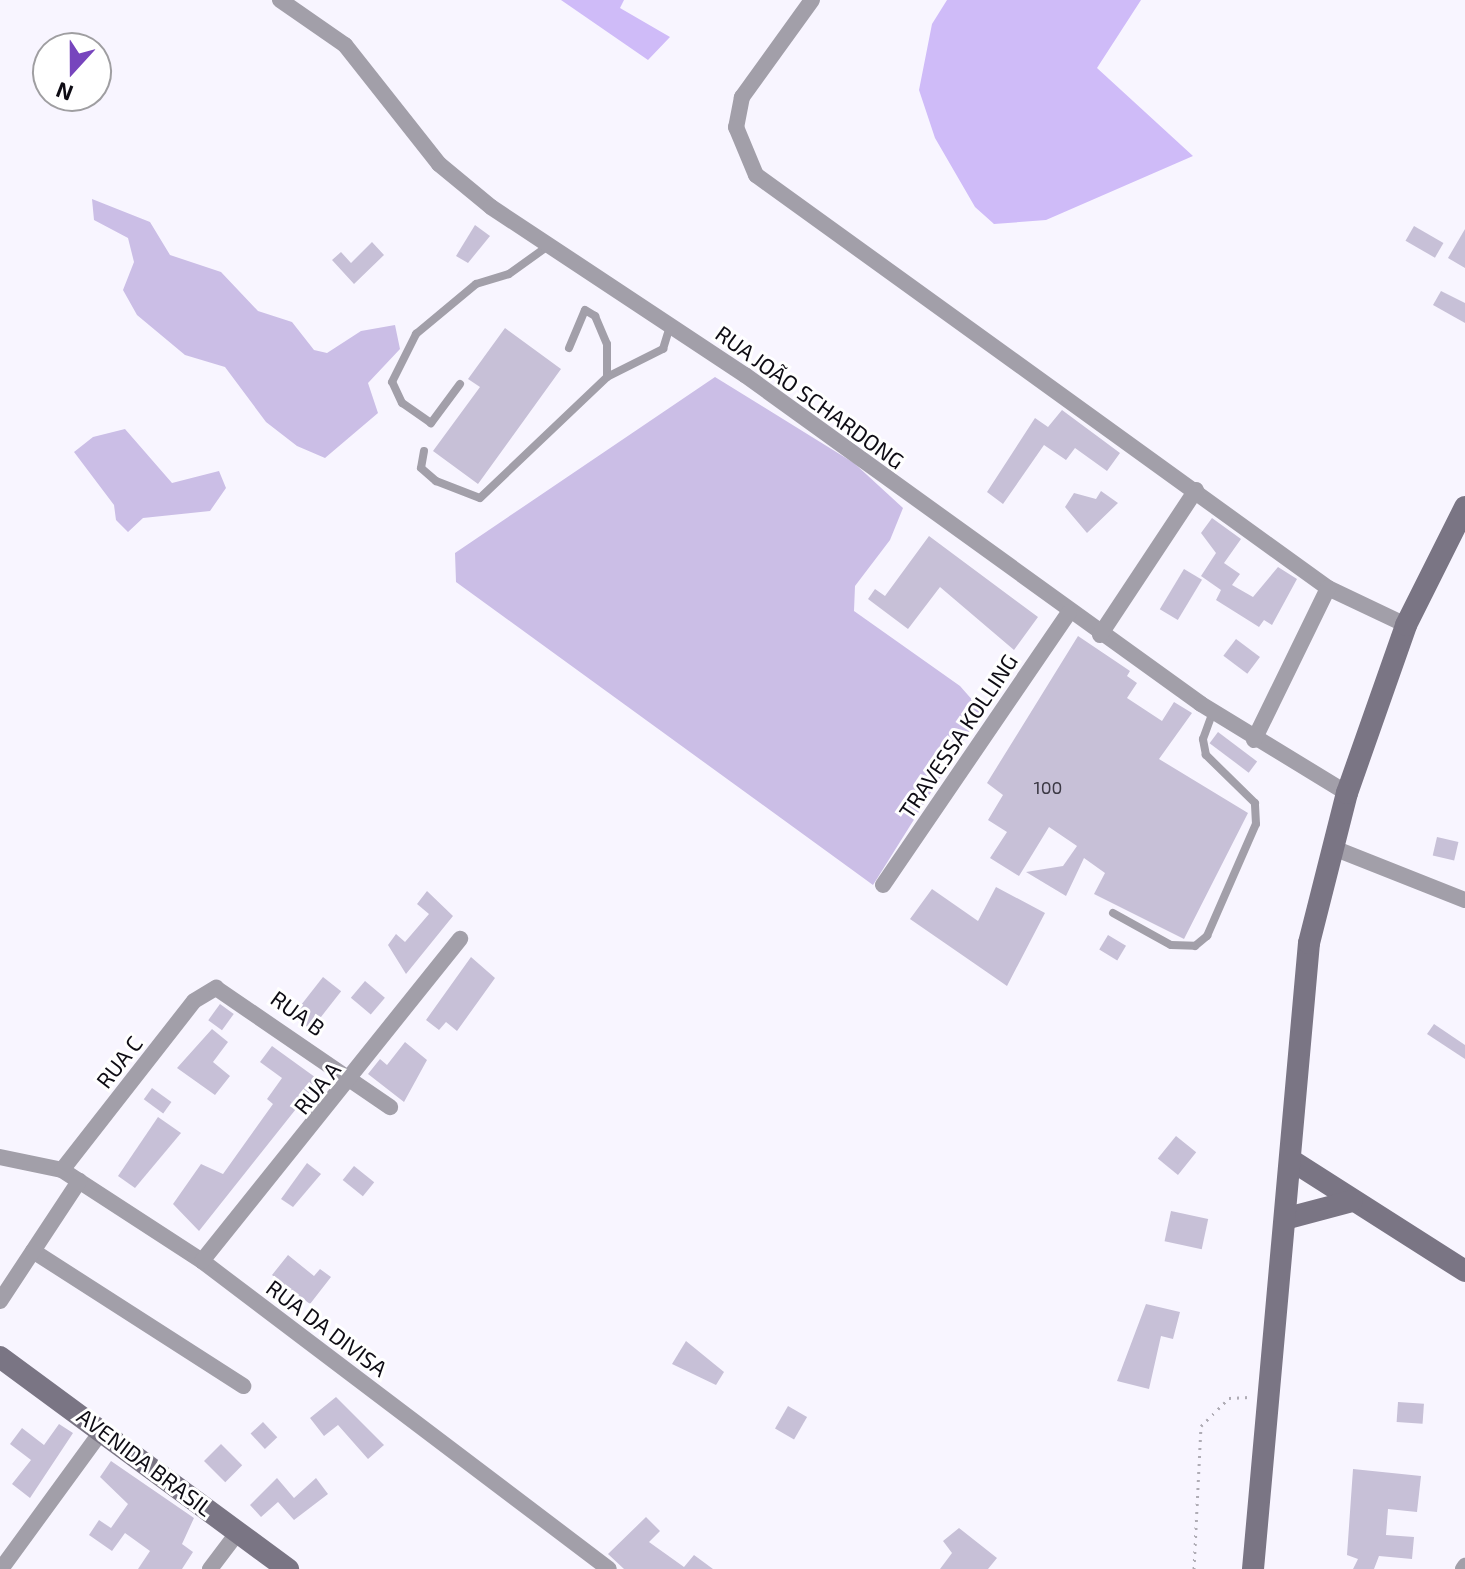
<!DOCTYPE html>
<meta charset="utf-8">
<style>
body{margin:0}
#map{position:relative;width:1465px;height:1569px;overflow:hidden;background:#f8f5ff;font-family:"Exo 2",sans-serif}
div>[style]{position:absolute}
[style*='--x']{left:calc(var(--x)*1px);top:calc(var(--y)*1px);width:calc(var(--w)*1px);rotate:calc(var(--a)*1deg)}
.green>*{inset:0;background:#cbbee6}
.forest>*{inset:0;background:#cfbbf8}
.building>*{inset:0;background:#c7c0d7;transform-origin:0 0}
.path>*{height:3px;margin-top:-1.5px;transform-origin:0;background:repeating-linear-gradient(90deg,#afacb5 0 2px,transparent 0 8px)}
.lane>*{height:8px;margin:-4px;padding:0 4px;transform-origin:4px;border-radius:4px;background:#a29fa9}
.street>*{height:16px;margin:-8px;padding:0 8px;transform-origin:8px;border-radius:8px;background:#a29fa9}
.secondary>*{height:22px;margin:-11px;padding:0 11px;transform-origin:11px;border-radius:11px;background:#7a7584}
span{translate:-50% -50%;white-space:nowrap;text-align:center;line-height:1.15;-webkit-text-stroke:6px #fff;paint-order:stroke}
.number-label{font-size:18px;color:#3c3945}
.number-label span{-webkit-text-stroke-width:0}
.street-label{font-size:22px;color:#0e0c14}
.north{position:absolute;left:32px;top:32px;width:80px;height:80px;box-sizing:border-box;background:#fff;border:2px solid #9f9ea1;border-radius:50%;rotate:201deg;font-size:22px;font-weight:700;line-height:32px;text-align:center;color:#0e0c14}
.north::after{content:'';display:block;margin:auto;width:28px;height:36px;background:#7745bd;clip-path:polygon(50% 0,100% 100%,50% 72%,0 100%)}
</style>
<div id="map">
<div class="green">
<i style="clip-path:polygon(92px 199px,150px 222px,170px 255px,221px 272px,258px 311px,292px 322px,314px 350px,327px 353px,361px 331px,395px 325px,400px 349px,368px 383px,378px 413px,325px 458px,297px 446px,266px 422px,225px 367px,185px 355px,137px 315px,123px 290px,134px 262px,128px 238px,94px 220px)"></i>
<i style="clip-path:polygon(715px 377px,854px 463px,903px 508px,890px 540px,855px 586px,854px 611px,960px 686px,982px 711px,873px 885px,456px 582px,455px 553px)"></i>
<i style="clip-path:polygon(125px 429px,172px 483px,219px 471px,226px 488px,210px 511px,143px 518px,128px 532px,116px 520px,114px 505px,74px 452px,93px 437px)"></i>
</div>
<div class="forest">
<i style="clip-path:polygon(561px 0,624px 0,620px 8px,670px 37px,648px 60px)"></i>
<i style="clip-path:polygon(947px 0,1141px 0,1097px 68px,1193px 156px,1046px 220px,994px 224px,975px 207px,935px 138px,919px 90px,932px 24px)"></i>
</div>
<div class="building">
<i style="clip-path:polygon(475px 225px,490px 236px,468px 263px,456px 256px)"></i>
<i style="left:1414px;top:226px;width:34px;height:17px;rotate:30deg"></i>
<i style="clip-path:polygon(1465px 229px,1465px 268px,1448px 258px)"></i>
<i style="clip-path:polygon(372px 242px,384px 255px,354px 284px,332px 260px,341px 252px,351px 263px)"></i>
<i style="clip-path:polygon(1441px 291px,1465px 303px,1465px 323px,1433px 305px)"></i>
<i style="clip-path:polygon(505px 328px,561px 369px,478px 484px,433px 451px,480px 387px,468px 379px)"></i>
<i style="clip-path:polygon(1062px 410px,1120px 453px,1107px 471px,1075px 448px,1066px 460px,1044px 445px,1003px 504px,987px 492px,1035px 418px,1048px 427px)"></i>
<i style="clip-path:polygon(1101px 491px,1118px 503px,1087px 533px,1065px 507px,1074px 493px,1096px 499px)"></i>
<i style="clip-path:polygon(1212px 518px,1241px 539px,1224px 563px,1240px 574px,1232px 585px,1253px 597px,1278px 567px,1297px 579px,1272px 625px,1264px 620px,1259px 627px,1216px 600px,1221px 590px,1201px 576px,1216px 553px,1201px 533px)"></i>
<i style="clip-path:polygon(929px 536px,1038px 617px,1014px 650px,940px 587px,908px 629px,868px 599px,875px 589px,885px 596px)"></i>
<i style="left:1184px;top:569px;width:21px;height:47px;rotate:31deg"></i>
<i style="clip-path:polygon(1078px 636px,1130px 671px,1127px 676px,1137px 683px,1127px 698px,1162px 721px,1174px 702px,1192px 713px,1159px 759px,1248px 813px,1184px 939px,1094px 894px,1105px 873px,1084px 858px,1066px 896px,1026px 872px,1063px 866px,1077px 846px,1049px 827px,1019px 876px,990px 858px,1007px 832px,988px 820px,1003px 795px,987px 783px)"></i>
<i style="left:1236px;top:639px;width:30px;height:21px;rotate:37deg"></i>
<i style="left:1218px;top:732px;width:49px;height:14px;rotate:37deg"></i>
<i style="left:1437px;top:837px;width:22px;height:19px;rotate:13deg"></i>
<i style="clip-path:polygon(996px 887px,1045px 913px,1007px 986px,910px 919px,932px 889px,978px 921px)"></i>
<i style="clip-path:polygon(427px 891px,453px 916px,406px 974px,388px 945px,396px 934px,405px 942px,429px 914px,417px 904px)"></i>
<i style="left:1108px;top:935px;width:21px;height:17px;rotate:31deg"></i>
<i style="clip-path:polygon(471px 957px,495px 978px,457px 1031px,446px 1022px,439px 1030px,426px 1020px)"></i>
<i style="left:323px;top:977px;width:23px;height:49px;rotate:38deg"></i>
<i style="left:365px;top:981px;width:26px;height:22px;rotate:40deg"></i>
<i style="left:220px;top:1004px;width:17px;height:20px;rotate:36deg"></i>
<i style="clip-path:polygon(1434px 1024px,1465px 1045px,1465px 1059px,1427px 1034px)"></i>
<i style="clip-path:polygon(212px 1029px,228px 1042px,213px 1062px,230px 1076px,215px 1095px,177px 1068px)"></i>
<i style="clip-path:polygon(405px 1042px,427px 1060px,404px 1102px,368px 1074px,380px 1059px,387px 1065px)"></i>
<i style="clip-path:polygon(272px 1046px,319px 1080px,199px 1231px,173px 1204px,201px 1164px,223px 1174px,273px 1104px,267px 1099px,282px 1078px,260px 1062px)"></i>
<i style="left:152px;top:1088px;width:24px;height:14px;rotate:36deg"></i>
<i style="clip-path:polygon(158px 1117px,181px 1133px,135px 1188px,118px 1176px)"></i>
<i style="left:1176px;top:1136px;width:26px;height:29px;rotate:39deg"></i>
<i style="clip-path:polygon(307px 1163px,321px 1174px,293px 1207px,281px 1199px)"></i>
<i style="left:354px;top:1166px;width:26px;height:18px;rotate:39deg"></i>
<i style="left:1171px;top:1211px;width:38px;height:31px;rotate:12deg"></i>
<i style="clip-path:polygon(288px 1255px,314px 1276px,320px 1269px,331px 1277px,310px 1304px,272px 1275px)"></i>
<i style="clip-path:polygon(1146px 1304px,1180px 1312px,1173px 1339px,1161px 1336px,1149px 1389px,1117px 1381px)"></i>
<i style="clip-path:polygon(686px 1341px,724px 1372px,716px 1385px,672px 1364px)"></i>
<i style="clip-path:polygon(336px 1397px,384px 1445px,368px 1459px,338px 1425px,324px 1436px,310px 1418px)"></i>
<i style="left:1398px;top:1402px;width:26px;height:20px;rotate:4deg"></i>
<i style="left:788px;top:1406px;width:22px;height:26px;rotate:30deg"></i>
<i style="left:263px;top:1422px;width:21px;height:17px;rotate:47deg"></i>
<i style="clip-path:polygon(59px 1424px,73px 1433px,30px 1498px,12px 1484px,31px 1460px,10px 1444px,22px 1428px,44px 1445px)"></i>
<i style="left:221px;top:1444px;width:30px;height:24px;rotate:45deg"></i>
<i style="clip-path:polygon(111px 1461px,194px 1518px,182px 1544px,193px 1552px,182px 1569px,138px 1569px,150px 1551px,125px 1533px,112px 1551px,89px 1535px,99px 1520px,111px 1528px,128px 1504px,100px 1477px)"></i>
<i style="clip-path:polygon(1353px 1469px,1421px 1476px,1417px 1512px,1388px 1509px,1386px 1535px,1414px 1537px,1412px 1559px,1379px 1556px,1374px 1569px,1353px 1569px,1358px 1559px,1347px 1555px)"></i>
<i style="clip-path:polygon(277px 1478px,294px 1498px,316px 1478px,328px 1494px,294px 1520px,278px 1502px,261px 1517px,250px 1505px)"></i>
<i style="clip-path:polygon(646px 1517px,660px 1531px,649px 1542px,684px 1567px,694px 1555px,713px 1569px,624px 1569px,608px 1554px)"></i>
<i style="clip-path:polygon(959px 1528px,997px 1558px,988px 1569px,940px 1569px,952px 1553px,943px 1541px)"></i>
</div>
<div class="path">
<i style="--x:1194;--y:1569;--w:143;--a:-87.2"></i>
<i style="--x:1201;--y:1426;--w:40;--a:-45"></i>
<i style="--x:1229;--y:1398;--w:21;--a:-3"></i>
</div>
<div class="lane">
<i style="--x:569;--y:348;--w:41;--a:-67.2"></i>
<i style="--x:585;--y:310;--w:12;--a:31"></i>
<i style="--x:595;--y:316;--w:30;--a:67"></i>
<i style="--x:607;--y:344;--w:33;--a:90"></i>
<i style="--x:460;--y:384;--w:49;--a:126.6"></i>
<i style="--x:431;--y:423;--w:35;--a:-145"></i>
<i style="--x:402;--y:403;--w:23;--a:-115"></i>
<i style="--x:392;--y:382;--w:54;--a:-63.4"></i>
<i style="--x:416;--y:334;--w:78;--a:-39.8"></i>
<i style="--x:476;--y:284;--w:34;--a:-17"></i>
<i style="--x:509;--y:274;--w:48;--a:-35.7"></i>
<i style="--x:424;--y:451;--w:17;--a:100"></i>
<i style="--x:421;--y:468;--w:20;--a:41"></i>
<i style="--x:436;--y:481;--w:47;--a:21.1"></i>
<i style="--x:480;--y:498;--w:175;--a:-43.6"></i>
<i style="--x:607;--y:377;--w:63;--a:-26.6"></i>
<i style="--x:663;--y:349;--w:24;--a:-73"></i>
<i style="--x:1113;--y:913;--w:66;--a:28.9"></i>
<i style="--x:1171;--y:945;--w:24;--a:2"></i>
<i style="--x:1195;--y:946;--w:16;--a:-40"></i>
<i style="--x:1207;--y:936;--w:122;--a:-66.4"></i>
<i style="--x:1256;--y:824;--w:21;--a:-93"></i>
<i style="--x:1255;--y:803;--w:69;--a:-135.6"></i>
<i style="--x:1206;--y:755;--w:16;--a:-101"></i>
<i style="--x:1203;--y:739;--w:29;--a:-70"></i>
</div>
<div class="street">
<i style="--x:280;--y:0;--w:79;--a:34.7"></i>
<i style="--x:345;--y:45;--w:152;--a:51.7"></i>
<i style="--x:439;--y:164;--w:67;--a:39.6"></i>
<i style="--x:491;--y:207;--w:305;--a:33.5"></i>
<i style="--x:745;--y:375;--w:562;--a:35.81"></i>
<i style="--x:1201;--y:704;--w:171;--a:31.4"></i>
<i style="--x:812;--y:0;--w:120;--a:125.8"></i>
<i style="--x:742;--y:97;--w:31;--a:101"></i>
<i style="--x:736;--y:127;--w:52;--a:67.4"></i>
<i style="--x:756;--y:175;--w:706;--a:35.83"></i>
<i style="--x:1328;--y:588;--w:86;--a:25.4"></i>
<i style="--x:1100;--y:635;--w:174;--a:-56.5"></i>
<i style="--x:1254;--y:740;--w:169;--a:-64"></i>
<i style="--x:1331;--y:847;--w:144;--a:21.6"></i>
<i style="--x:883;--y:885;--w:330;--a:-55.7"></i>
<i style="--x:0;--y:1157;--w:63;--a:11.8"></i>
<i style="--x:62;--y:1170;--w:167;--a:33"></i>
<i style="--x:202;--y:1261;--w:510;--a:37.12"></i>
<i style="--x:62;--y:1170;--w:214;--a:-52"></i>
<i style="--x:194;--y:1001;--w:26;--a:-31"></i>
<i style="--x:216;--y:988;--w:211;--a:34.4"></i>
<i style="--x:33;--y:1251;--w:250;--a:32.7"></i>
<i style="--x:202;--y:1261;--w:413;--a:-51.3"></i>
<i style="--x:0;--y:1301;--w:144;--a:-56.6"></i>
<i style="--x:1;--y:1569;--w:173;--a:-53.9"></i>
<i style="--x:210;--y:1569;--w:46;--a:-52.9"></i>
<i style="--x:1463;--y:1569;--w:4;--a:-56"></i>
</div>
<div class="secondary">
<i style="--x:1294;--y:1162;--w:203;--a:32.5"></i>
<i style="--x:1288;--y:1218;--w:66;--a:-14.9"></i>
<i style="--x:0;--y:1357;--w:358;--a:36.4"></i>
<i style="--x:1253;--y:1569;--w:628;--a:-84.89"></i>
<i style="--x:1309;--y:943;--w:155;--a:-75.8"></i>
<i style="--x:1347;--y:793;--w:178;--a:-70.6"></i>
<i style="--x:1406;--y:625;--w:132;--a:-63.4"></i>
</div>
<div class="number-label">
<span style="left:1048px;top:787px">100</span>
</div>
<div class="street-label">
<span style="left:810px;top:397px;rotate:36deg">RUA JOÃO SCHARDONG</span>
<span style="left:958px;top:736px;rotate:-56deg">TRAVESSA KOLLING</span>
<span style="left:298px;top:1013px;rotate:36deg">RUA B</span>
<span style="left:119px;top:1062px;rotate:-52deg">RUA C</span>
<span style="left:317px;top:1088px;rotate:-51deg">RUA A</span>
<span style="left:327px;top:1328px;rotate:37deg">RUA DA DIVISA</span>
<span style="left:145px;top:1462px;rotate:37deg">AVENIDA BRASIL</span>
</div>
<div class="north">N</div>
</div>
